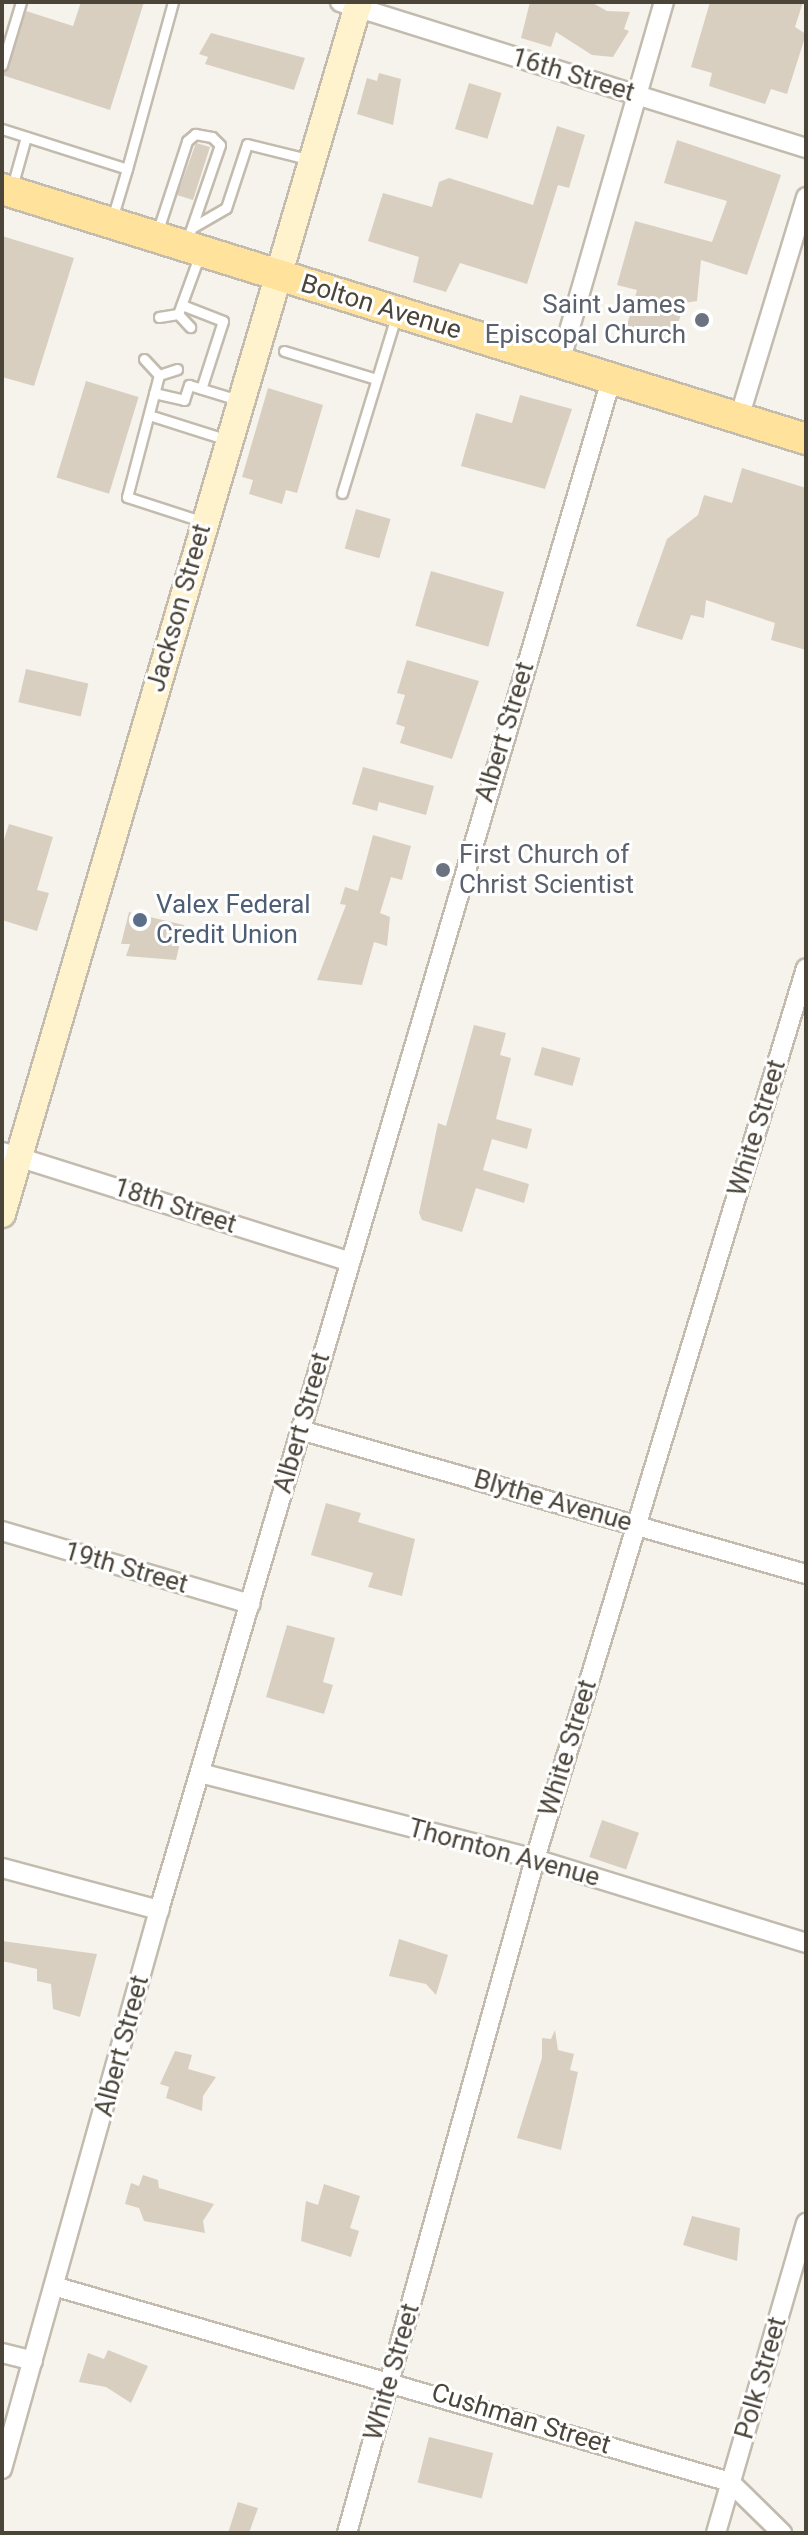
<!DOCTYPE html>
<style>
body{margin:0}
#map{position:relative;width:808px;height:2535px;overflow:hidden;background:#f6f3ec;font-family:Roboto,sans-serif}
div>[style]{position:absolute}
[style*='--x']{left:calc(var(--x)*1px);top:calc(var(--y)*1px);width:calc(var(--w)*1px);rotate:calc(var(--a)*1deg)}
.building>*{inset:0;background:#d8cfc1;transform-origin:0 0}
.roads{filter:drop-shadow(2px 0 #c2bbae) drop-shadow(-2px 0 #c2bbae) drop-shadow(0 2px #c2bbae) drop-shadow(0 -2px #c2bbae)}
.lane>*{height:9px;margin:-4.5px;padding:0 4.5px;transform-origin:4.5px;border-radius:4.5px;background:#fff}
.street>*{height:18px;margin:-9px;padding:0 9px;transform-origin:9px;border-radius:9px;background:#fff}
.secondary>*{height:26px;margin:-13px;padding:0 13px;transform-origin:13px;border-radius:13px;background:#fff3cd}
.primary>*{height:30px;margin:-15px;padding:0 15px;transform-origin:15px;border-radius:15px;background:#ffe39c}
.dots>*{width:22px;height:22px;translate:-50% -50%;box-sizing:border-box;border:4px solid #fff;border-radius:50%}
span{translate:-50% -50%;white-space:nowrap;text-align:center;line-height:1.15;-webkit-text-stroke:6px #fff;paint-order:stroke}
.street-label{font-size:26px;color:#4b4439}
.worship-label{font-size:26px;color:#5b616d}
.right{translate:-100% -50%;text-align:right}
.left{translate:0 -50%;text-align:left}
.service-label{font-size:26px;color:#4e5e75}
.frame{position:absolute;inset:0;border:4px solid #4b4439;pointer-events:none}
</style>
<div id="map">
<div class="building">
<i style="clip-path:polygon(81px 2px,144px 2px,110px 110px,2px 75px,26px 11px,73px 26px)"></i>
<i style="clip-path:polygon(530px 2px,591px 2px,607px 11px,630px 12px,624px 29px,629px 31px,613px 57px,592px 55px,556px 32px,551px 47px,521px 38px)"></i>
<i style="clip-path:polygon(710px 2px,803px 2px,795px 27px,806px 34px,787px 94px,771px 89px,765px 104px,709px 86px,712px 73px,691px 67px)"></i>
<i style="clip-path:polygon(211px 33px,305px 58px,294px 90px,205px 64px,208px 57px,199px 54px)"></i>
<i style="clip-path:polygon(379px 73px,401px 79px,393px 125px,357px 114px,367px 78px,377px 81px)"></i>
<i style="left:469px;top:83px;width:34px;height:48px;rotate:17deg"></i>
<i style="clip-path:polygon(557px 126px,585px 135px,569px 188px,558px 185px,527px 284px,460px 263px,446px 292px,413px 282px,419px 257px,368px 241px,383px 193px,432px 207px,439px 182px,449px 178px,533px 205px)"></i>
<i style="clip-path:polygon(677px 140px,781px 175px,747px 275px,701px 260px,697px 301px,684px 303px,672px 345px,625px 332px,637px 290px,617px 285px,635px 221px,712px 242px,727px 201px,664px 183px)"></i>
<i style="clip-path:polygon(196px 143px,210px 147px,193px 200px,177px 195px)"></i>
<i style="clip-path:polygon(2px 236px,74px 258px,34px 386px,2px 377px)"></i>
<i style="left:86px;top:381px;width:55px;height:101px;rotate:17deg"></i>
<i style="clip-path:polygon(268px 388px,323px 405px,297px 493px,286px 490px,282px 504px,249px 494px,253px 480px,242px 477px)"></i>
<i style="clip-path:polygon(520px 395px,572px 409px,545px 489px,461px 466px,476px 413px,512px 423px)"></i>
<i style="clip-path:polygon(742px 468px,806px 488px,806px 650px,771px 640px,775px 623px,706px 600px,704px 618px,691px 615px,682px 640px,636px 626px,667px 539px,698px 515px,704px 495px,732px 503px)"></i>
<i style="left:356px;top:509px;width:36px;height:41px;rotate:16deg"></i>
<i style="left:431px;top:571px;width:76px;height:57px;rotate:16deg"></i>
<i style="clip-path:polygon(407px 660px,479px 681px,452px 759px,400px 743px,405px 727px,396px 724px,405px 695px,397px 693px)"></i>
<i style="left:26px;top:669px;width:64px;height:34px;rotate:13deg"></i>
<i style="clip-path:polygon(363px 767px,434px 786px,426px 815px,379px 802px,377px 811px,352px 804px)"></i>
<i style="clip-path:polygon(9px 824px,53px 837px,37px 890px,49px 893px,37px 931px,2px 920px,2px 846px)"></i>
<i style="clip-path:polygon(373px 835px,411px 846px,402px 880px,391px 877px,380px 913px,390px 917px,387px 946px,374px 942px,362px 985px,317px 980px,346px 905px,340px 904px,345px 887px,358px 891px)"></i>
<i style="clip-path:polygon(129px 912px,184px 925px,176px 960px,126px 956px,130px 944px,121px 944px)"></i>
<i style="clip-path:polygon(474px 1025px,506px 1033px,500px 1055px,511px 1058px,496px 1119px,532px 1129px,527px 1149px,492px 1139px,483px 1170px,529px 1184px,524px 1203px,476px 1188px,462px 1232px,422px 1220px,419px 1213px,438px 1123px,446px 1126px)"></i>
<i style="left:542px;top:1047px;width:40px;height:29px;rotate:16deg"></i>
<i style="clip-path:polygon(326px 1503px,361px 1513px,358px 1522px,415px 1539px,402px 1596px,368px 1587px,373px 1573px,311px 1555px)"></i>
<i style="clip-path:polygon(287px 1625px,335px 1638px,323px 1682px,333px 1685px,324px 1714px,266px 1697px)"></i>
<i style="left:602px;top:1820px;width:39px;height:39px;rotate:19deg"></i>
<i style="clip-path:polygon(399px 1939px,448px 1955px,436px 1995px,426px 1984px,389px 1976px)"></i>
<i style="clip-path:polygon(2px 1941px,97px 1954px,80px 2017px,53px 2009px,51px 1984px,37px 1981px,37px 1969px,2px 1961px)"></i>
<i style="clip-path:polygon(555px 2030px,558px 2050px,574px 2054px,570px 2070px,578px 2072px,561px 2150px,517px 2138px,542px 2058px,542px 2038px,551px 2039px)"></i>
<i style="clip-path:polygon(175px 2051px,192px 2055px,188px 2069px,216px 2077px,203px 2096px,202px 2111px,166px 2098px,169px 2087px,160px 2084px)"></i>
<i style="clip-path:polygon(143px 2175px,158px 2180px,159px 2188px,214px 2204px,203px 2221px,205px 2233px,144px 2221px,139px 2208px,125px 2204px,131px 2183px,139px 2186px)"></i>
<i style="clip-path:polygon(324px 2184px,360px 2196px,350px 2228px,359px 2231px,351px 2257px,301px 2241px,306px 2201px,318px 2205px)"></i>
<i style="clip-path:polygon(692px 2216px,740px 2228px,737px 2261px,683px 2245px)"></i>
<i style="clip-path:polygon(108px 2350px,148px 2366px,131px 2403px,106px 2387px,79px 2382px,88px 2353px,104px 2359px)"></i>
<i style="left:429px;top:2437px;width:66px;height:47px;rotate:14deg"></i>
<i style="clip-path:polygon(238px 2502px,258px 2508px,249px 2533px,228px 2533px)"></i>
</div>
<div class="roads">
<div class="lane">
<i style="--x:2;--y:65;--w:66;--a:-73.2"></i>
<i style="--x:2;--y:129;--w:131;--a:17.7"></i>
<i style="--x:127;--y:169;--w:173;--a:-74.6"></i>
<i style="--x:12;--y:187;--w:52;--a:-74.4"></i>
<i style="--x:112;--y:219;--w:52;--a:-73.3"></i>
<i style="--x:193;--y:227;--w:38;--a:-30"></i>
<i style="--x:226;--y:208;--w:67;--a:-71.8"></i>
<i style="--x:247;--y:144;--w:66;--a:14"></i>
<i style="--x:157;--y:233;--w:97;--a:-71.9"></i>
<i style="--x:187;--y:141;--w:11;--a:-41"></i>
<i style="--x:195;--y:134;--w:17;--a:10"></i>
<i style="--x:212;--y:137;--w:11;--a:45"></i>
<i style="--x:220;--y:145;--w:102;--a:109"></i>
<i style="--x:182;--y:305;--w:44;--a:21.3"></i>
<i style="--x:223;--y:321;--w:71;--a:107.9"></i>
<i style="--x:178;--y:314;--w:18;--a:47"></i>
<i style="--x:159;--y:317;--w:19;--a:-9"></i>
<i style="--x:178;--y:314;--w:64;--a:-69.9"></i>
<i style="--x:284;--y:351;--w:96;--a:16.9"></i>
<i style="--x:144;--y:359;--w:22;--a:47"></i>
<i style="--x:159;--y:375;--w:19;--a:-18"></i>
<i style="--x:159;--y:375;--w:126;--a:104.7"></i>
<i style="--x:127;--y:497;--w:81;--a:18"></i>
<i style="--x:154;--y:393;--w:31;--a:13"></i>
<i style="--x:184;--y:400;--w:16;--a:-72"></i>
<i style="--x:189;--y:385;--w:51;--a:17"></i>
<i style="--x:149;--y:415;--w:83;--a:17.6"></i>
<i style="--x:342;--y:493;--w:185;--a:-73"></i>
</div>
<div class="street">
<i style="--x:340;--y:2;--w:488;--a:17.4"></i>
<i style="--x:560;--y:362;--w:375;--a:-73.9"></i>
<i style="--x:739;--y:418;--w:231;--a:-73.1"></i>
<i style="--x:2;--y:1152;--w:363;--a:17.5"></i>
<i style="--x:300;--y:1430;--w:526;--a:15.89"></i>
<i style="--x:2;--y:1531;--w:259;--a:16.4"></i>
<i style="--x:200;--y:1773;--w:346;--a:14.4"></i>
<i style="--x:535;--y:1859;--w:284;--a:17.2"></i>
<i style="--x:2;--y:1868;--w:163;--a:15"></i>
<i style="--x:57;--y:2287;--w:701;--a:16.16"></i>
<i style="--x:730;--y:2482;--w:73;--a:44.4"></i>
<i style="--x:2;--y:2353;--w:32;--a:14"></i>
<i style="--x:2;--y:2469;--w:581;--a:-74.31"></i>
<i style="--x:159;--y:1910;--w:1595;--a:-73.54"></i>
<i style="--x:347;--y:2533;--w:700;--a:-74.41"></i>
<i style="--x:535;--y:1859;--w:931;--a:-73.08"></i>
<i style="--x:716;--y:2533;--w:323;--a:-73.8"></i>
</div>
<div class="secondary">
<i style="--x:2;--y:1214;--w:1263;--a:-73.59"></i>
</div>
<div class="primary">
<i style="--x:2;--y:189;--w:842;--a:17.27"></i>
</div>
</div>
<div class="dots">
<i style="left:702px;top:320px;background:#6b7280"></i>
<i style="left:443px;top:870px;background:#6b7280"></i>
<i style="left:140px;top:920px;background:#5c6f8a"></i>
</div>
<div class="street-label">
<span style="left:573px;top:75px;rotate:17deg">16th Street</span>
<span style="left:381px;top:307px;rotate:17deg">Bolton Avenue</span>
<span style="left:179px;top:608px;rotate:-74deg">Jackson Street</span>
<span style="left:505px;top:732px;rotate:-73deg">Albert Street</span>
<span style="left:757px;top:1128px;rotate:-73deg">White Street</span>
<span style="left:175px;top:1206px;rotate:18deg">18th Street</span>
<span style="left:302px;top:1423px;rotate:-74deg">Albert Street</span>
<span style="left:553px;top:1501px;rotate:16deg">Blythe Avenue</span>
<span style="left:126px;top:1568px;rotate:16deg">19th Street</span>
<span style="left:568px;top:1748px;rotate:-73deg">White Street</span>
<span style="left:504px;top:1853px;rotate:15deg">Thornton Avenue</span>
<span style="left:122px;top:2046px;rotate:-75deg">Albert Street</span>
<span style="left:392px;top:2372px;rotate:-74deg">White Street</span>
<span style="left:761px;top:2378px;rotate:-74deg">Polk Street</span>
<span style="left:521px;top:2419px;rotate:17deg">Cushman Street</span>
</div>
<div class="worship-label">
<span class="right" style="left:686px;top:320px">Saint James<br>Episcopal Church</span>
<span class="left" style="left:459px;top:870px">First Church of<br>Christ Scientist</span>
</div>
<div class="service-label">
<span class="left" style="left:156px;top:920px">Valex Federal<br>Credit Union</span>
</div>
<div class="frame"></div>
</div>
